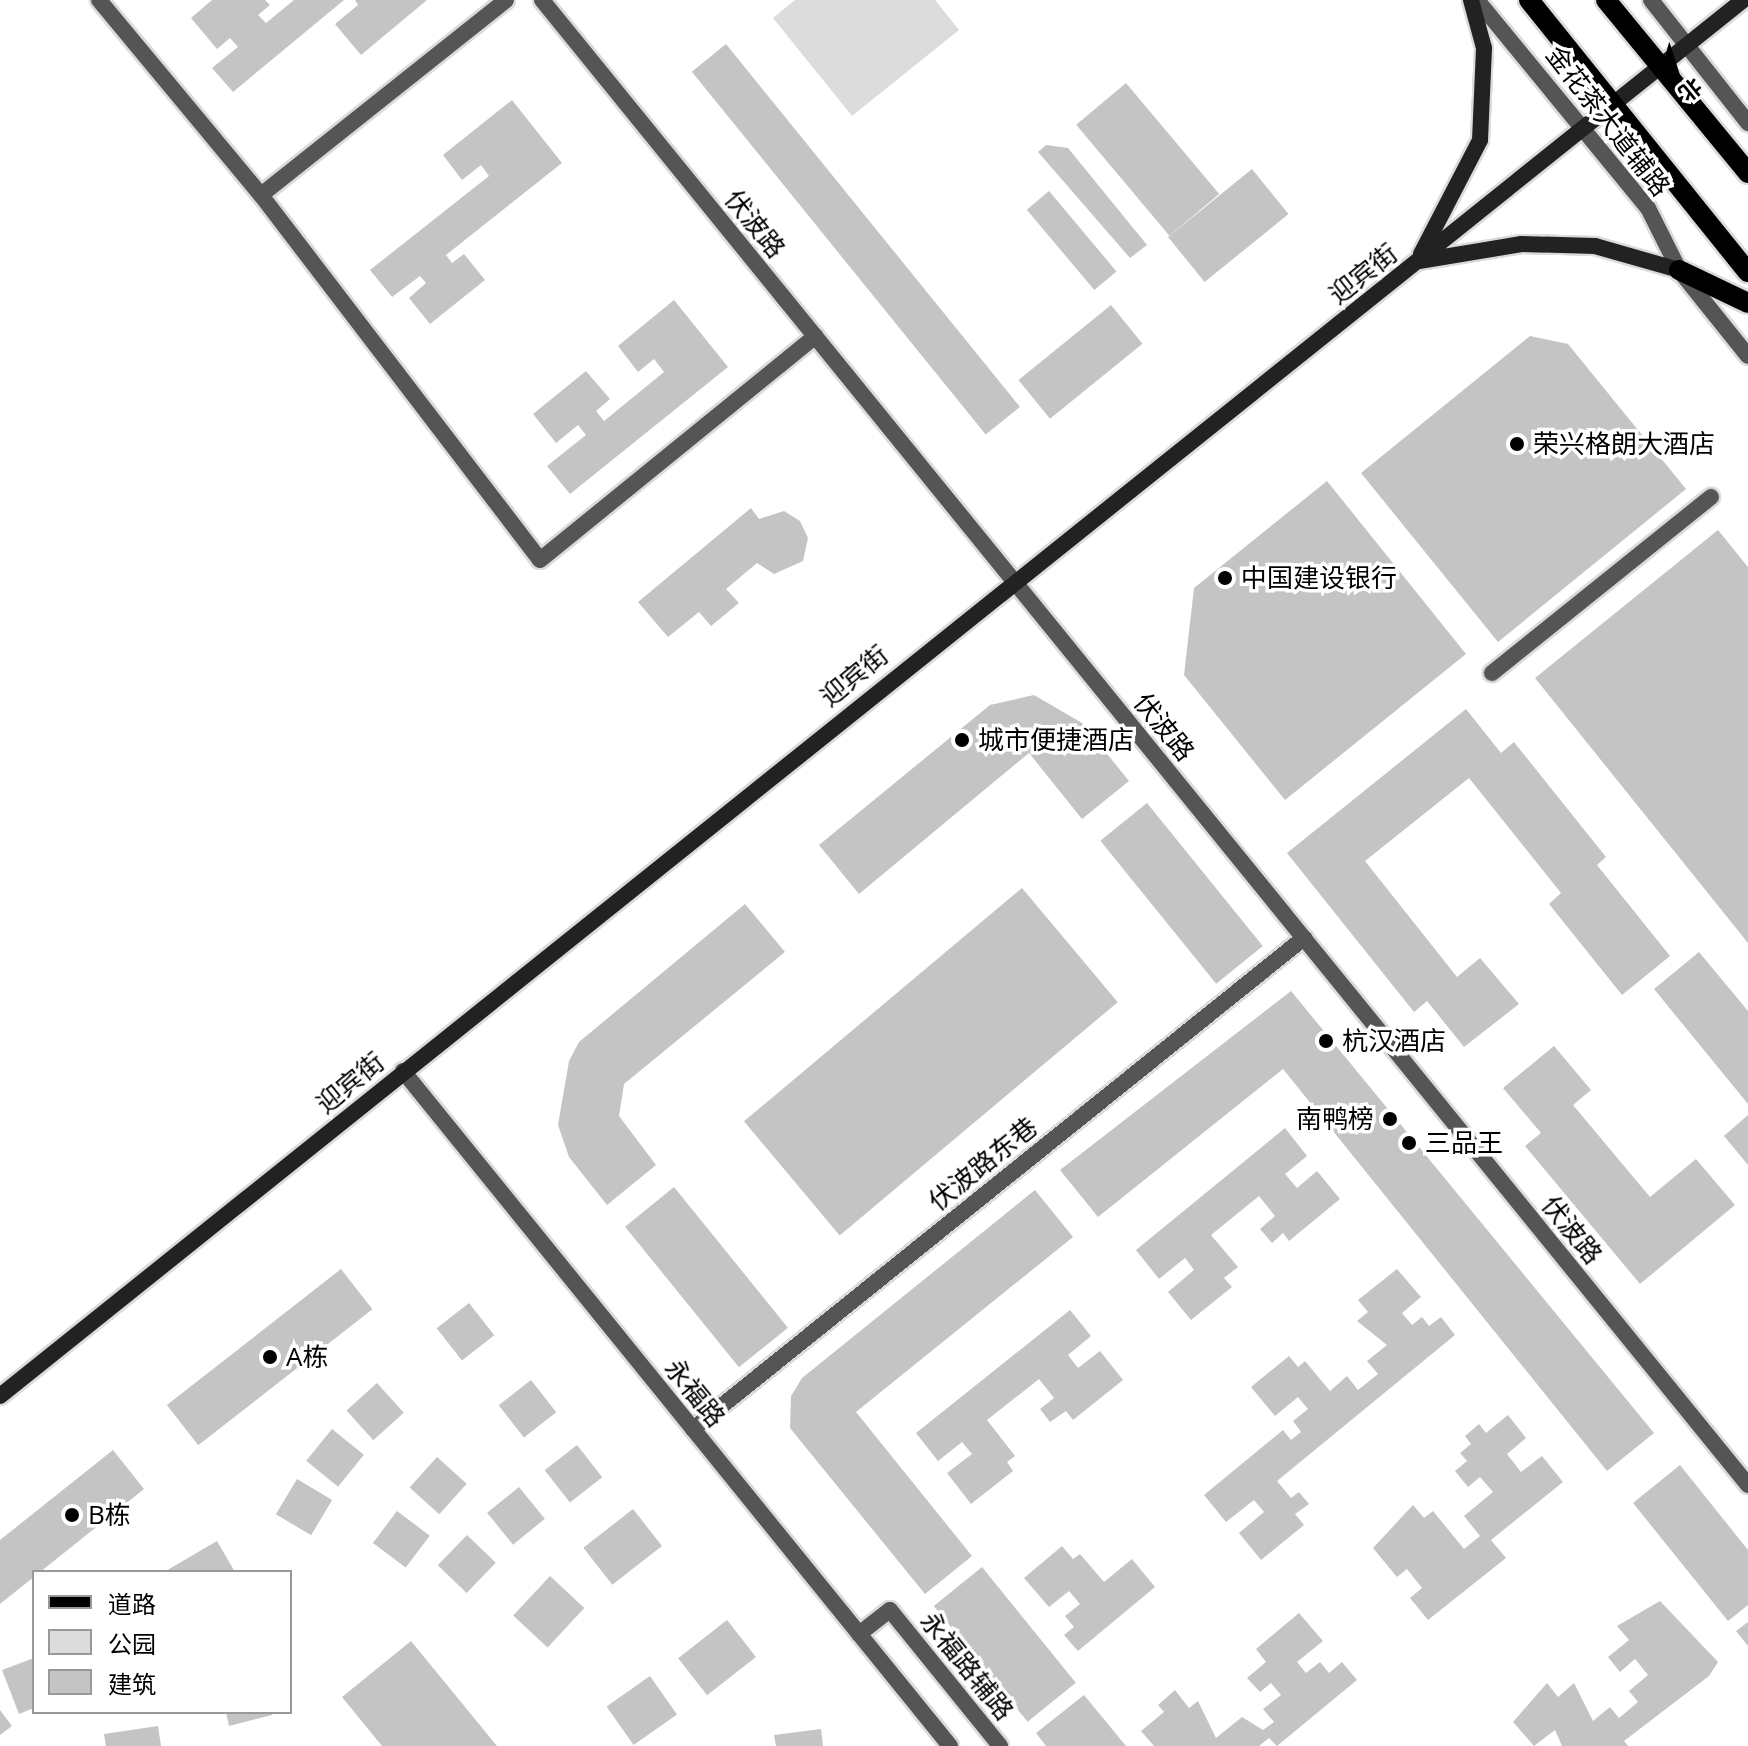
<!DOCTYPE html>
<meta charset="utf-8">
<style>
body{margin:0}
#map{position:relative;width:1748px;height:1746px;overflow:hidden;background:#fff;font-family:"Open Sans","Noto Sans SC",sans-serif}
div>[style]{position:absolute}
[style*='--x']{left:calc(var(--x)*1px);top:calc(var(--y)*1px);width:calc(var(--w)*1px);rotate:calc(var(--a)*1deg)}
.green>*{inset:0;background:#dcdcdc}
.building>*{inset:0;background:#c4c4c4;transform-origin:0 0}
.roads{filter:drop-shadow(2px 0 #dbdbdb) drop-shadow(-2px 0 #dbdbdb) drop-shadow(0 2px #dbdbdb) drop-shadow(0 -2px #dbdbdb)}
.pedestrian>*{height:16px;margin:-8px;padding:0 8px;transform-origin:8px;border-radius:8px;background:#555}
.minor>*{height:16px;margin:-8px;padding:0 8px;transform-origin:8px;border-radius:8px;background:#555}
.tertiary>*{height:16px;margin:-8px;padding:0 8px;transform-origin:8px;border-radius:8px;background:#555}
.secondary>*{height:16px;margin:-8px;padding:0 8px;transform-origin:8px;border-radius:8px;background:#222}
.primary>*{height:20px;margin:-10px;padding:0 10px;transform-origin:10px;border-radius:10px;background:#000}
.dots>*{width:22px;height:22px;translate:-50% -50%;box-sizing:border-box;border:4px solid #fff;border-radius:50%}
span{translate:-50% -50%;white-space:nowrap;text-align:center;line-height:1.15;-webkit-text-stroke:7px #fff;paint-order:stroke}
.street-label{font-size:26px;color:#000}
.poi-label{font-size:26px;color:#000}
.left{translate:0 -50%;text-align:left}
.right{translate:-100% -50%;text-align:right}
.legend{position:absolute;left:32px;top:1570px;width:260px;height:144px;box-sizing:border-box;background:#fff;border:2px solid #999;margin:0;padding:10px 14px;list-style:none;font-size:24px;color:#000}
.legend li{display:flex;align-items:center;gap:16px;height:40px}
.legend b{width:40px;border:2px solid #999}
.north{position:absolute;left:1636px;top:32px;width:80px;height:80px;-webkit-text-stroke:6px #fff;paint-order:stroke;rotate:141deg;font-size:22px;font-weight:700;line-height:32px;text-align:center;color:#000}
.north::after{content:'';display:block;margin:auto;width:28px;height:36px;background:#000;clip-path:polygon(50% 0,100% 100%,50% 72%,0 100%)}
</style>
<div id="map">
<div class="green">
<i style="clip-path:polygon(795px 0,935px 0,959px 30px,852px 116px,773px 18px)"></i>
</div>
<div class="building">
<i style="clip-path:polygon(212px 0,265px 0,270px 5px,258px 15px,266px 23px,294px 0,344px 0,233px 92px,212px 68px,238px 47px,230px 38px,217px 49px,191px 18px)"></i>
<i style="clip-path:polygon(355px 0,427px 0,361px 55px,335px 24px,358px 5px)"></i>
<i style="left:726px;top:44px;width:467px;height:44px;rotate:51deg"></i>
<i style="left:1126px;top:83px;width:145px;height:65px;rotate:50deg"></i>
<i style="clip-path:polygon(512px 100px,562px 163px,446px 255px,452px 263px,464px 254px,485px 280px,430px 324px,409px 298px,426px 283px,420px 276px,392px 297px,370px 270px,489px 176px,481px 165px,462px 180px,443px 155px)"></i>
<i style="clip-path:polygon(1046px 145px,1068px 148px,1147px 245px,1130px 258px,1038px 152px)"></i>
<i style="left:1252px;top:169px;width:58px;height:108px;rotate:51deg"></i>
<i style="left:1049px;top:191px;width:105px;height:29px;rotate:50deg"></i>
<i style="clip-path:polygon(674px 300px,728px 367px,570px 494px,547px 466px,586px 435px,578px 425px,556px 443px,533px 414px,586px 371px,610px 399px,596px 411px,604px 421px,664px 372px,654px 359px,638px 372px,618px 346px)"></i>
<i style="left:1111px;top:305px;width:50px;height:119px;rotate:51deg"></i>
<i style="clip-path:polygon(1530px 336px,1568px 344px,1686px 489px,1498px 642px,1361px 473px)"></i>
<i style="clip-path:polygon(1327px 481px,1466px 654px,1285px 800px,1184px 675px,1194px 588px)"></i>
<i style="clip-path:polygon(751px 508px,759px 519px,784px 511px,800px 521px,808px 538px,803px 561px,774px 574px,757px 563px,726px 589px,739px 603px,711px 626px,699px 612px,668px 637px,638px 602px)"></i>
<i style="clip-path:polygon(1718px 530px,1748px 567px,1748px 943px,1535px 678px)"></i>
<i style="clip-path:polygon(1034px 695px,1082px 723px,1129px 781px,1082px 819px,1029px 753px,859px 894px,819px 845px,990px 705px)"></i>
<i style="clip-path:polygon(1466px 709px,1501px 753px,1514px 742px,1606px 857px,1597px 865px,1670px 956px,1622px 995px,1549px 904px,1561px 893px,1469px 778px,1365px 861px,1457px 977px,1480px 958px,1519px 1004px,1464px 1047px,1427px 1001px,1414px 1012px,1287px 853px)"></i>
<i style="left:1147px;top:803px;width:184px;height:60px;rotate:51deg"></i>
<i style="left:1022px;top:888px;width:149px;height:363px;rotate:50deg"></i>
<i style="clip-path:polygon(745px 904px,785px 952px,624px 1084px,619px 1116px,656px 1165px,607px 1205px,569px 1157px,558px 1125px,569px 1061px,579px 1042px)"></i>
<i style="clip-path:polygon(1699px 952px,1748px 1011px,1748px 1104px,1654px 989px)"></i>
<i style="clip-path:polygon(1291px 991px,1654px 1433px,1607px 1471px,1283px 1069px,1098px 1217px,1060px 1170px)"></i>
<i style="clip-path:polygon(1554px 1046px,1591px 1090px,1573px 1105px,1650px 1197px,1696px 1159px,1735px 1205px,1640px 1284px,1525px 1146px,1541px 1133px,1503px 1088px)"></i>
<i style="clip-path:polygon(1748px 1115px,1748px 1165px,1724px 1136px)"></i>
<i style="clip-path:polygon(1285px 1128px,1307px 1156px,1285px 1174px,1297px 1188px,1317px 1171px,1340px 1199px,1289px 1241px,1283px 1233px,1272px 1243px,1260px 1229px,1275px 1216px,1259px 1196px,1211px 1235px,1238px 1267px,1224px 1278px,1232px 1287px,1191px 1320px,1168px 1292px,1194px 1270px,1185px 1258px,1159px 1279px,1136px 1250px)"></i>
<i style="left:674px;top:1187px;width:181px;height:63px;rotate:51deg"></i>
<i style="clip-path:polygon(1035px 1190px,1073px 1237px,856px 1412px,972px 1556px,925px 1594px,790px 1428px,791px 1396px,802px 1378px)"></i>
<i style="left:341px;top:1269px;width:51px;height:221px;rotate:52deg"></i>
<i style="clip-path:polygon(1397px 1269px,1421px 1297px,1402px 1313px,1412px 1325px,1422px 1317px,1429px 1326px,1441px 1317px,1455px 1335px,1277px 1481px,1291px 1498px,1299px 1492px,1309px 1504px,1295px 1514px,1304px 1525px,1261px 1560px,1239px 1533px,1264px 1512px,1254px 1500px,1226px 1522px,1204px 1495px,1283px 1430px,1291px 1440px,1301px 1432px,1293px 1421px,1308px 1409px,1298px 1397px,1275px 1416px,1251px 1387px,1289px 1356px,1298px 1367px,1305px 1361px,1330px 1391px,1347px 1376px,1358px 1390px,1378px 1374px,1367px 1361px,1387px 1345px,1357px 1321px,1368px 1312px,1358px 1300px)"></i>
<i style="left:469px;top:1303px;width:41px;height:41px;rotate:52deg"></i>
<i style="clip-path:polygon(1070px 1310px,1091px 1336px,1068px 1355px,1078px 1368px,1100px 1351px,1123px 1380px,1073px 1420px,1066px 1411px,1050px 1422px,1040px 1409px,1054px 1398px,1039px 1379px,987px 1420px,1015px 1456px,1007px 1462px,1013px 1471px,971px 1504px,947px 1473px,972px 1454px,962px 1442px,938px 1461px,916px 1433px)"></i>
<i style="left:531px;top:1380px;width:41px;height:41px;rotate:52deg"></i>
<i style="left:377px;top:1383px;width:40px;height:41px;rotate:48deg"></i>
<i style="clip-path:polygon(1508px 1415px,1526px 1438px,1507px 1454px,1521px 1472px,1542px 1456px,1563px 1482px,1491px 1540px,1506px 1558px,1428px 1620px,1410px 1598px,1422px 1588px,1407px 1569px,1397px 1577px,1373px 1548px,1413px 1505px,1424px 1518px,1433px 1511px,1464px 1549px,1480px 1536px,1464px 1516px,1493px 1492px,1480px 1477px,1468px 1487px,1455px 1471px,1467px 1461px,1460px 1453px,1471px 1444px,1465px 1436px,1479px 1424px,1486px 1433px)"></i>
<i style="left:332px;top:1429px;width:41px;height:41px;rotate:39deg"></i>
<i style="left:577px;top:1445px;width:41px;height:41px;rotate:52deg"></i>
<i style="clip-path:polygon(113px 1450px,144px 1489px,0 1604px,0 1540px)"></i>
<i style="left:437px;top:1457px;width:40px;height:41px;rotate:42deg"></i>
<i style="clip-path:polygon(1680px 1465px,1748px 1550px,1748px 1605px,1728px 1621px,1633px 1503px)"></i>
<i style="left:297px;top:1479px;width:41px;height:41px;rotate:31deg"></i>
<i style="left:519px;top:1487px;width:41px;height:41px;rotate:51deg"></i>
<i style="left:633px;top:1509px;width:47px;height:63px;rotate:52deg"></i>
<i style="left:397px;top:1511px;width:41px;height:40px;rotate:37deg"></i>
<i style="left:467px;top:1535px;width:40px;height:42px;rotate:44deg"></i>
<i style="clip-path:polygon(217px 1541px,235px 1572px,164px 1572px)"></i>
<i style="clip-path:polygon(1062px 1546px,1073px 1559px,1080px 1554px,1104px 1582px,1132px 1559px,1155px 1587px,1078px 1651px,1064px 1635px,1074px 1627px,1065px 1616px,1080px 1604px,1069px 1591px,1049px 1607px,1024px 1578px)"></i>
<i style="left:982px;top:1567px;width:149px;height:62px;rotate:51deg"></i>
<i style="left:550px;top:1576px;width:47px;height:54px;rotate:43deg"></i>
<i style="clip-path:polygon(1660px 1601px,1718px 1662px,1709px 1676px,1624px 1741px,1628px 1746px,1562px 1746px,1555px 1730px,1534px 1746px,1513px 1722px,1547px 1683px,1558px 1697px,1574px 1683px,1593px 1721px,1610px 1707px,1619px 1718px,1638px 1702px,1629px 1691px,1648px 1675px,1635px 1659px,1620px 1672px,1608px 1657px,1629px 1640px,1617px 1626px)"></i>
<i style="clip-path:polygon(1299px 1613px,1323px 1641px,1297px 1662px,1306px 1673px,1320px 1662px,1329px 1673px,1342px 1662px,1357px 1680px,1277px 1746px,1269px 1738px,1259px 1746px,1154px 1746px,1141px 1731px,1164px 1712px,1158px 1705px,1175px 1690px,1189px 1708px,1198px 1701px,1216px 1738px,1242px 1717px,1263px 1730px,1274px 1722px,1263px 1709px,1281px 1695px,1271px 1683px,1260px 1692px,1247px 1678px,1266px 1662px,1256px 1649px)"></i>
<i style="left:727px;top:1620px;width:47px;height:62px;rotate:52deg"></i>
<i style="clip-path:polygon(1748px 1622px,1748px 1646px,1736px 1631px)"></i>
<i style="clip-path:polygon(411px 1641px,497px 1746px,382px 1746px,342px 1697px)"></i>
<i style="clip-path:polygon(34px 1658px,34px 1708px,19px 1714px,2px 1670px)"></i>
<i style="left:650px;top:1676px;width:47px;height:53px;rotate:55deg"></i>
<i style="clip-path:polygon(1084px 1695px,1126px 1746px,1046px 1746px,1036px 1733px)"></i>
<i style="clip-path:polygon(0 1710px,12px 1726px,0 1735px)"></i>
<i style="clip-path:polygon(226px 1712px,272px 1712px,272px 1715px,229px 1726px)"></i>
<i style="clip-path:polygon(158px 1726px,161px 1746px,106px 1746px,104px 1734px)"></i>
<i style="clip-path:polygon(821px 1729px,823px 1746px,776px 1746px,774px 1735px)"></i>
</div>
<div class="roads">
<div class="pedestrian">
<i style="--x:1492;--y:673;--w:281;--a:-38.8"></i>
<i style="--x:693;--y:1429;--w:784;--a:-38.79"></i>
</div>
<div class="minor">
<i style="--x:99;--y:0;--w:254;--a:50.3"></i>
<i style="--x:261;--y:195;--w:459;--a:52.6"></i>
<i style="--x:540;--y:560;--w:355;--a:-39.1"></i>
<i style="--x:542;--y:0;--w:1913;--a:50.92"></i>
<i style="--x:261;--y:195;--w:313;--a:-38.5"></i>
<i style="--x:859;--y:1634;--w:39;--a:-38"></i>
<i style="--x:890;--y:1610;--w:175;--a:51"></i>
</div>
<div class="tertiary">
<i style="--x:1477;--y:0;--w:269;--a:50.6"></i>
<i style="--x:1648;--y:208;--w:69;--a:63.4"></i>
<i style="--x:1679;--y:270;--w:110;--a:51.3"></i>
<i style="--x:1651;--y:0;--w:157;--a:51.7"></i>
<i style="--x:403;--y:1071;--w:869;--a:50.98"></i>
</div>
<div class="secondary">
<i style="--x:1421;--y:254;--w:128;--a:-62.6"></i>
<i style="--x:1480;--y:140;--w:92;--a:-87.5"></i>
<i style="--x:1484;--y:48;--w:50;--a:-105.2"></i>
<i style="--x:1419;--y:261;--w:104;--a:-9.4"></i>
<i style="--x:1522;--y:244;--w:73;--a:1.6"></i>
<i style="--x:1595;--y:246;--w:87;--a:15.9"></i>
<i style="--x:0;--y:1396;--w:2233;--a:-38.69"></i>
</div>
<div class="primary">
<i style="--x:1529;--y:0;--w:349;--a:51.2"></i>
<i style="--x:1606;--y:0;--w:224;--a:50.6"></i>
<i style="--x:1679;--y:270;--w:76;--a:25.6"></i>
</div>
</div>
<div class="dots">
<i style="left:1517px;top:444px;background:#000"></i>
<i style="left:1225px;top:578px;background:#000"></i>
<i style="left:962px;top:740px;background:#000"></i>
<i style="left:1326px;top:1041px;background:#000"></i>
<i style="left:1390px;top:1119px;background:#000"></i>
<i style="left:1409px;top:1143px;background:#000"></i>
<i style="left:270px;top:1357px;background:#000"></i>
<i style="left:72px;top:1515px;background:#000"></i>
</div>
<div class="street-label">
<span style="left:1608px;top:121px;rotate:52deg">金花茶大道辅路</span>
<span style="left:755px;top:224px;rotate:51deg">伏波路</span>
<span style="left:1363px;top:274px;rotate:-38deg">迎宾街</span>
<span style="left:854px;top:676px;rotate:-39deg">迎宾街</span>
<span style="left:1164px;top:727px;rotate:51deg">伏波路</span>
<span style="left:350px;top:1083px;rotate:-39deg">迎宾街</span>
<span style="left:983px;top:1164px;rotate:-39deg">伏波路东巷</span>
<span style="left:1572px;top:1230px;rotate:51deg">伏波路</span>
<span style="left:695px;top:1393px;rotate:51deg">永福路</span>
<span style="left:967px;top:1666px;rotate:51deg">永福路辅路</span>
</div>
<div class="poi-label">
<span class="left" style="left:1533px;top:444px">荣兴格朗大酒店</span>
<span class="left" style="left:1241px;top:578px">中国建设银行</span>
<span class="left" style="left:978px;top:740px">城市便捷酒店</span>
<span class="left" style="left:1342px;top:1041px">杭汉酒店</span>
<span class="right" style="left:1374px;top:1119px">南鸭榜</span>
<span class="left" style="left:1425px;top:1143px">三品王</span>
<span class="left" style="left:286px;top:1357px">A栋</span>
<span class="left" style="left:88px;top:1515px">B栋</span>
</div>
<ul class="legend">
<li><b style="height:10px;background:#000"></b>道路</li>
<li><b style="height:22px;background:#dcdcdc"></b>公园</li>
<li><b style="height:22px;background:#c4c4c4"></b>建筑</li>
</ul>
<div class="north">北</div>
</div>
